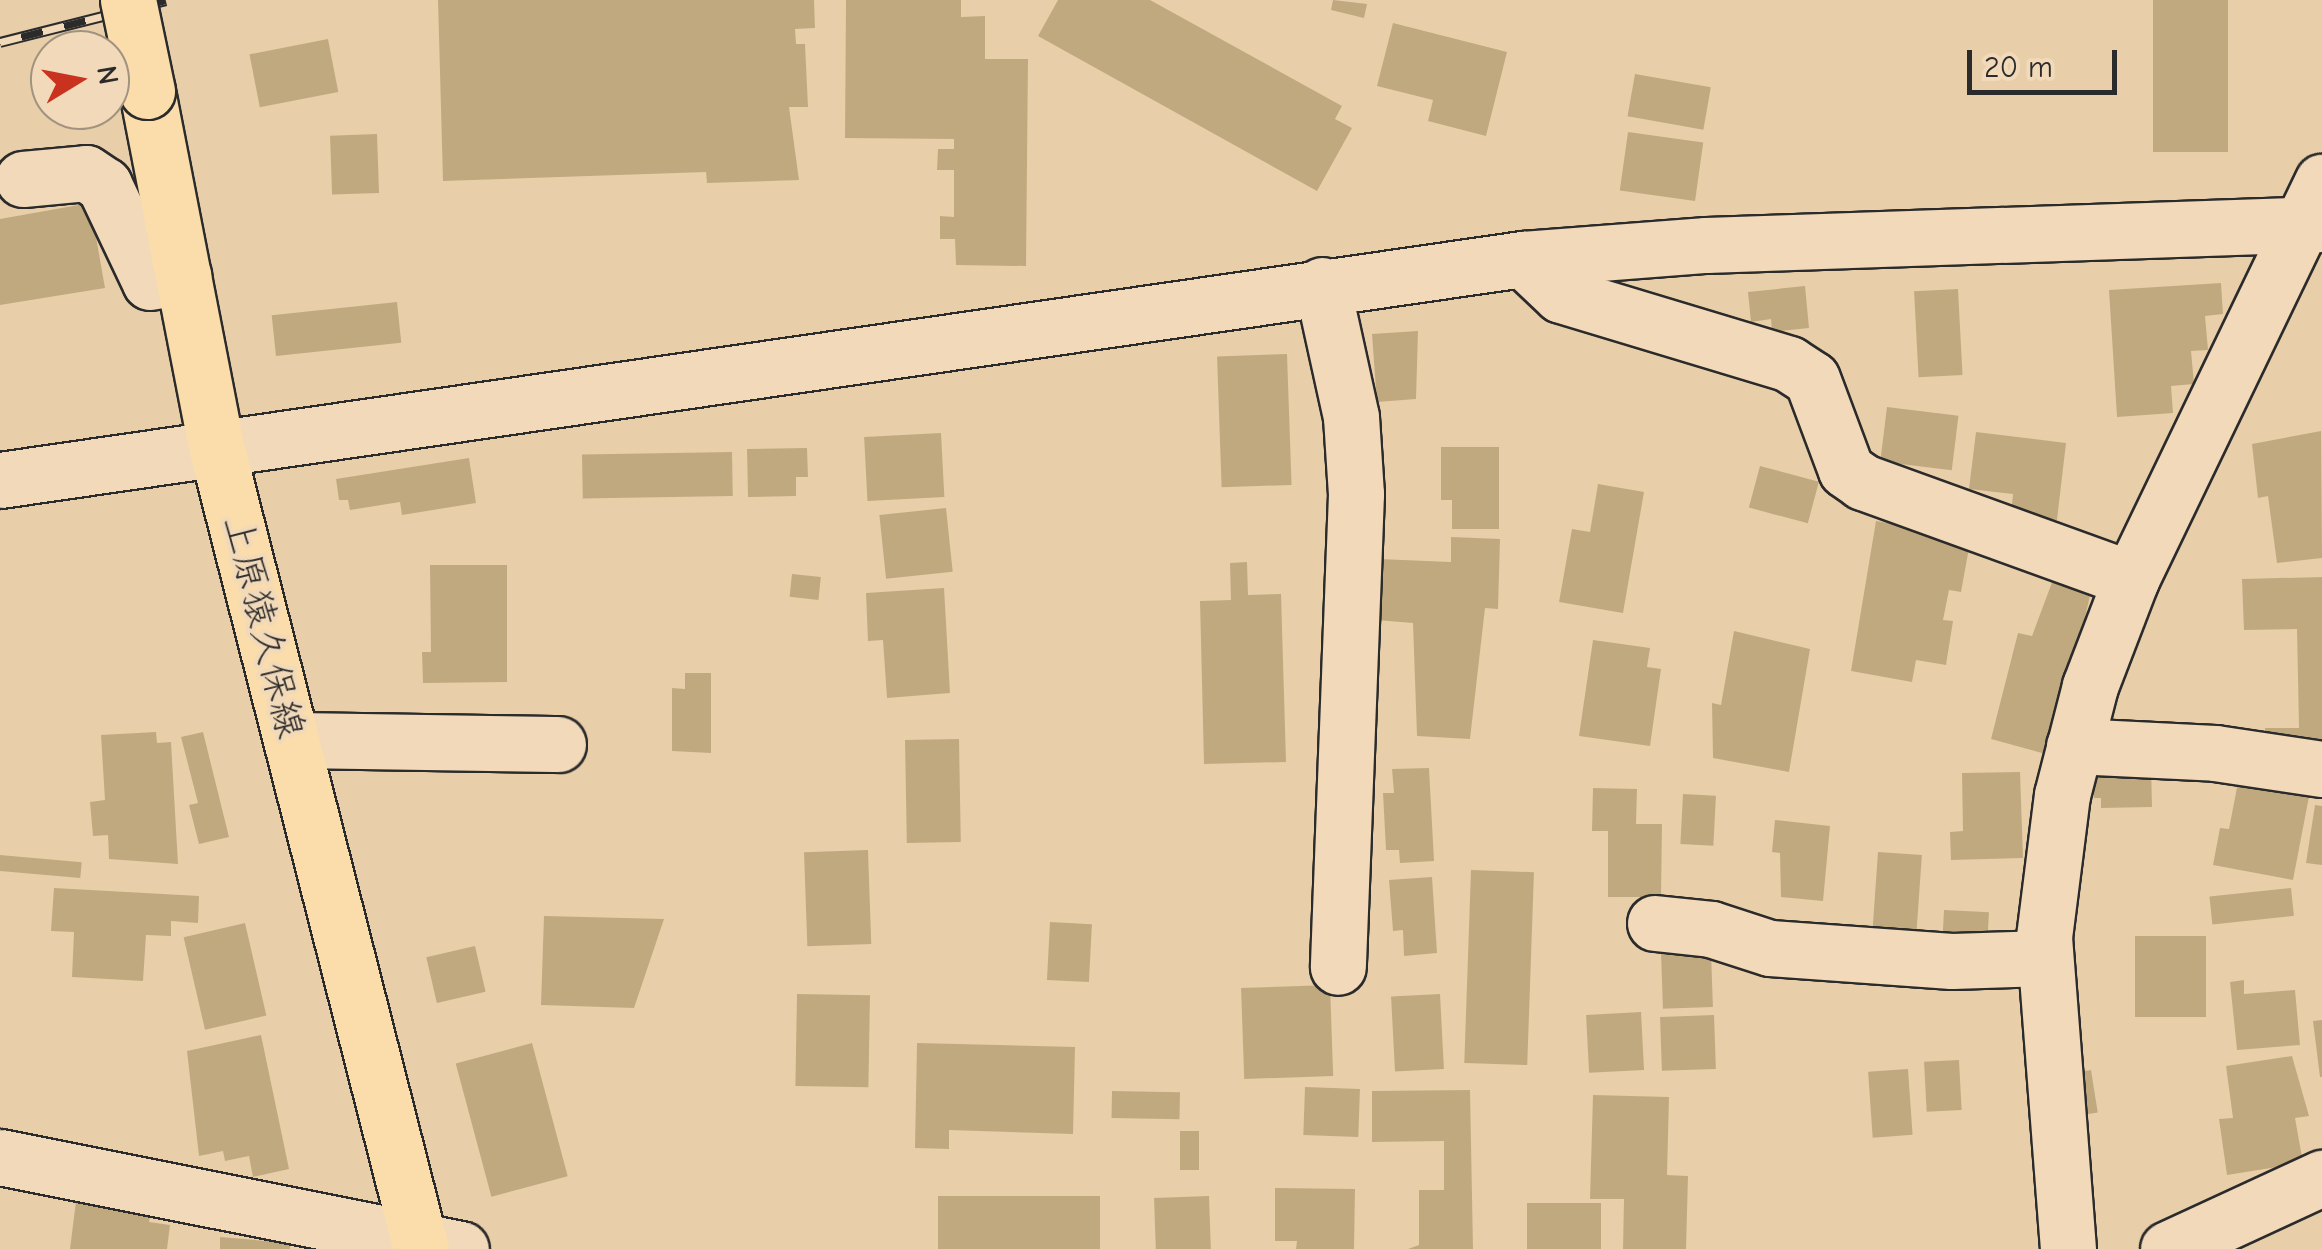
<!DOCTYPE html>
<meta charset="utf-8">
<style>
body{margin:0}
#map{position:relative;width:2322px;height:1249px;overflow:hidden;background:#e8cfaa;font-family:"Comic Neue","Klee One",sans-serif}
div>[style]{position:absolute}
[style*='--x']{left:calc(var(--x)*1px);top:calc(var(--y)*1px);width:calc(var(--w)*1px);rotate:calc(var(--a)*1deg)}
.building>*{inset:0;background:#c1a97f;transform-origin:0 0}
.roads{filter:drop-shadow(2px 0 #2b2b2b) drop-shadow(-2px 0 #2b2b2b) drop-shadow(0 2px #2b2b2b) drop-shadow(0 -2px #2b2b2b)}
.minor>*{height:55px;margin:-27.5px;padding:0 27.5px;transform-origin:27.5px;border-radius:27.5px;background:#f1d9b9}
.major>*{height:55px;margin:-27.5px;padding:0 27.5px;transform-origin:27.5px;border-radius:27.5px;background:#faddab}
.rail>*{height:11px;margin-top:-5.5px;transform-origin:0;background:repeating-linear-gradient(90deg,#f1d9b9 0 22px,#2b2b2b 0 44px);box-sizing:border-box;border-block:2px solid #2b2b2b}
.bridges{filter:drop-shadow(2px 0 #2b2b2b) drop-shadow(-2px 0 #2b2b2b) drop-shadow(0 2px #2b2b2b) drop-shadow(0 -2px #2b2b2b)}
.major-bridge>*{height:55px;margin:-27.5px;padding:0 27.5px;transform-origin:27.5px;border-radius:27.5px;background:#faddab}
span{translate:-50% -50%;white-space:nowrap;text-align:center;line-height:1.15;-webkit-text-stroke:8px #f1d9b9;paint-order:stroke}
.street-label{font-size:38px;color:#2b2b2b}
.north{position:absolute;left:30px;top:30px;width:100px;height:100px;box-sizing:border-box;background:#f1d9b9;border:2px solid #a29380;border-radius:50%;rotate:80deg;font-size:28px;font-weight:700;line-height:40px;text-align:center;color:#2b2b2b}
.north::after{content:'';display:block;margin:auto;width:35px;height:45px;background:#c8321e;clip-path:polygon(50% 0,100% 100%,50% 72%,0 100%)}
.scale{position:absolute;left:1967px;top:50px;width:150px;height:45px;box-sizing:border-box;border:5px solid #2b2b2b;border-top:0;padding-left:12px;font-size:30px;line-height:35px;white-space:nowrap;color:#2b2b2b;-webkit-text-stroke:8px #f1d9b9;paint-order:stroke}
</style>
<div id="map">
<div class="building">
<i style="clip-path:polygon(438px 0,814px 0,815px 28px,795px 29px,796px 44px,805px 44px,808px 107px,789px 107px,799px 180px,707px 183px,706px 172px,443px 181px)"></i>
<i style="clip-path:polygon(846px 0,961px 0,961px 17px,985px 16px,985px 59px,1028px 59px,1026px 266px,956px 265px,955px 239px,940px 239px,940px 216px,954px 217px,954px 170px,937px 170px,938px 149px,954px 149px,954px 139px,845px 138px)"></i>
<i style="clip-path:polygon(1058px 0,1150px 0,1342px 106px,1335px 119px,1352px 128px,1317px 191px,1038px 36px)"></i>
<i style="clip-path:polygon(1333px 0,1367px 4px,1364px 18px,1331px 10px)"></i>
<i style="left:2153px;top:0;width:75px;height:152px"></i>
<i style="clip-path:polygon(1393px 23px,1507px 52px,1486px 136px,1428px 121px,1433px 100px,1377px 86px)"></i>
<i style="left:328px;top:39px;width:54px;height:80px;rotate:79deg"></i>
<i style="left:1635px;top:74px;width:77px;height:43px;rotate:10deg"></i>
<i style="left:1628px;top:132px;width:76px;height:59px;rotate:8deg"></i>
<i style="left:377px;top:134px;width:59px;height:47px;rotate:88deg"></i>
<i style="clip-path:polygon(90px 203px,105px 288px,0 305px,0 219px)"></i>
<i style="clip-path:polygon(2221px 283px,2223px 314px,2205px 316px,2208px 350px,2191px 351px,2194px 384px,2171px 386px,2173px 413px,2117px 417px,2109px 290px)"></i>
<i style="clip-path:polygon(1805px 286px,1809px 328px,1772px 332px,1771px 319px,1751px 322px,1748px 292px)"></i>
<i style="left:1958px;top:289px;width:86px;height:44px;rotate:87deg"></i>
<i style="left:397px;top:302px;width:41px;height:126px;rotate:84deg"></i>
<i style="clip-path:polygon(1418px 331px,1416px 399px,1377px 402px,1372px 334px)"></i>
<i style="left:1287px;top:354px;width:131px;height:70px;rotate:88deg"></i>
<i style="left:1887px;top:407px;width:72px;height:55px;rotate:7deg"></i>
<i style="clip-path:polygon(2321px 431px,2322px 558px,2277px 563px,2268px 496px,2258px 498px,2252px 444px)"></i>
<i style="clip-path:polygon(1976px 432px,2066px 443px,2057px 520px,2011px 515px,2013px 494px,1969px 489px)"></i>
<i style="left:941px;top:433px;width:64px;height:77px;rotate:87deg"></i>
<i style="clip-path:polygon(1441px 447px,1499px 447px,1499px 529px,1452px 529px,1452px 500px,1441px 500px)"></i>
<i style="clip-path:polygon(807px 448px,808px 477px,796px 477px,796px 496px,748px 497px,747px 449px)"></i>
<i style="left:732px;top:452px;width:44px;height:150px;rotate:89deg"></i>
<i style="clip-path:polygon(469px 458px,476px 503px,402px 515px,400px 502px,350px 510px,348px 500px,339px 500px,336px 479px)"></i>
<i style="left:1760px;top:466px;width:61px;height:43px;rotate:15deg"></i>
<i style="clip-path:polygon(1598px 484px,1644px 492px,1623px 613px,1559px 602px,1572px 529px,1590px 532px)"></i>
<i style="left:946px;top:508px;width:64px;height:67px;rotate:84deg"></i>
<i style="clip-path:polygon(1876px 521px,1971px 537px,1961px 592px,1949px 590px,1943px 620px,1953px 621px,1946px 665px,1916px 660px,1912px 682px,1851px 671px)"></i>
<i style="clip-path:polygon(1451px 537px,1500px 539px,1498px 609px,1485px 608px,1470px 739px,1417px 736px,1413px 623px,1376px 620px,1379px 559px,1451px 562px)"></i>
<i style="clip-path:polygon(1247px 562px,1248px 595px,1281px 594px,1286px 762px,1204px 764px,1200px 601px,1231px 600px,1230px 563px)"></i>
<i style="clip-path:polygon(430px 565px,507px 565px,507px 682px,423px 683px,422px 652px,431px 652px)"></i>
<i style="left:792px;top:574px;width:29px;height:23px;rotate:6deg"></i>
<i style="clip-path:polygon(2054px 577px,2092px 587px,2053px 756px,1991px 739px,2018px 633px,2032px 636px)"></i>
<i style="clip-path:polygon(2322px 577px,2322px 748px,2266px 750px,2265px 728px,2299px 728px,2297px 629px,2244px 630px,2242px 579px)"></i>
<i style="clip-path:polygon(944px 588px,950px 693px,887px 698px,883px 640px,868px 641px,866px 593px)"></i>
<i style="clip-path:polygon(1734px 631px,1810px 649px,1789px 772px,1713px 758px,1712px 703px,1721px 705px)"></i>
<i style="clip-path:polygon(1593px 640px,1650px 648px,1647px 667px,1661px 669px,1650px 746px,1579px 736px)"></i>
<i style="clip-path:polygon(685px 673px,711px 673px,711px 753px,672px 751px,672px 688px,685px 689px)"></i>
<i style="clip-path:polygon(156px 732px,157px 743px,171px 742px,178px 864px,109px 859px,108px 835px,93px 836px,90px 802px,105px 800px,101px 735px)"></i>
<i style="clip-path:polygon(203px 732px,229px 837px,199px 844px,189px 805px,198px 803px,181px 737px)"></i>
<i style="left:959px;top:739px;width:103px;height:54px;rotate:89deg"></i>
<i style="clip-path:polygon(2151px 766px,2152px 807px,2101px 808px,2101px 798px,2094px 798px,2093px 768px)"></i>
<i style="clip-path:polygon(1429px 768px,1434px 861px,1400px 863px,1399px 850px,1386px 850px,1383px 793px,1394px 793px,1392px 769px)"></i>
<i style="clip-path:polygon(2020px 772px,2023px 858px,1951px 860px,1950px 832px,1963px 831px,1962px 773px)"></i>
<i style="clip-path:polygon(2240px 772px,2311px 786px,2293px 880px,2213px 865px,2220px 828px,2229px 829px)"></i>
<i style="clip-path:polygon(1593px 788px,1637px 789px,1636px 824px,1662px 824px,1661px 897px,1608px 897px,1608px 831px,1592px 831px)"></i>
<i style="left:1683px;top:794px;width:33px;height:50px;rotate:3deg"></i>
<i style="clip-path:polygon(2315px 805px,2322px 806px,2322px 865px,2306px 863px)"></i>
<i style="clip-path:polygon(1775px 820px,1830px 826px,1823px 901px,1781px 897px,1780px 853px,1772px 852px)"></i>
<i style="left:868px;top:850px;width:94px;height:64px;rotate:88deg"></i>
<i style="left:1878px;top:852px;width:44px;height:78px;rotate:4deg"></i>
<i style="left:0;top:855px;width:82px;height:16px;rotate:5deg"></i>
<i style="left:1471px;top:870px;width:63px;height:193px;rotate:2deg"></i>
<i style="clip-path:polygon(1432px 877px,1437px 953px,1404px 956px,1403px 930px,1393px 931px,1389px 880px)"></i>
<i style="clip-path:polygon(54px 888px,199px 896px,198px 923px,171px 921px,171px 936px,146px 935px,143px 981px,72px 977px,74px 932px,51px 931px)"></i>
<i style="left:2291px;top:888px;width:28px;height:82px;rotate:84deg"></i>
<i style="left:1944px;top:910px;width:45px;height:30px;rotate:3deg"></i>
<i style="clip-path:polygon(544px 916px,664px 919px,634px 1008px,541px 1005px)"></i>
<i style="left:1050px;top:922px;width:42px;height:58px;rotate:3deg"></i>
<i style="left:245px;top:923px;width:95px;height:63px;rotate:77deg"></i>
<i style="left:2135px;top:936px;width:71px;height:81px"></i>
<i style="left:475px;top:946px;width:47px;height:50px;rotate:77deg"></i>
<i style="left:1711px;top:952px;width:55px;height:50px;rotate:88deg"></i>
<i style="clip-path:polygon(2244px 980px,2244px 994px,2295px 990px,2300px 1045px,2237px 1050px,2230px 982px)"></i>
<i style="left:1330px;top:985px;width:91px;height:89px;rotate:88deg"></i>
<i style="left:797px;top:994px;width:73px;height:92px;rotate:1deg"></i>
<i style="left:1440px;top:994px;width:75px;height:49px;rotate:87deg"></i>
<i style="left:1641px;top:1012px;width:58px;height:55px;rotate:87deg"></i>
<i style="left:1714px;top:1015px;width:54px;height:54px;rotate:88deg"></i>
<i style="clip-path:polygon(2322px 1020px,2322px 1077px,2320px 1077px,2313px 1021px)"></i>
<i style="clip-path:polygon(261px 1035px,289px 1169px,253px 1177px,249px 1156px,225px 1161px,223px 1151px,199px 1156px,187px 1051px)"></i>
<i style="left:532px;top:1043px;width:138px;height:79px;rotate:75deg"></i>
<i style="clip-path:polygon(917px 1043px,1075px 1047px,1073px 1134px,949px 1130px,949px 1149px,915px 1148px)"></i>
<i style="clip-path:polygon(2292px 1056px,2309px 1116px,2295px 1118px,2303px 1163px,2227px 1175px,2219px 1119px,2233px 1118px,2226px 1066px)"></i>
<i style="left:1959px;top:1060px;width:50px;height:35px;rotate:87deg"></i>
<i style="left:1908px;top:1069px;width:66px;height:40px;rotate:86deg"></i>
<i style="left:2091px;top:1070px;width:43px;height:22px;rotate:81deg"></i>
<i style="left:1305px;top:1087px;width:55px;height:48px;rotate:2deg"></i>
<i style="clip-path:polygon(1470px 1090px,1473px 1249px,1408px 1249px,1419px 1245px,1419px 1190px,1444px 1190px,1444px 1141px,1372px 1142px,1372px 1091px)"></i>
<i style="left:1112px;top:1091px;width:68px;height:27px;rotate:1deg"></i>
<i style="clip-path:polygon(1593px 1095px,1669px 1097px,1667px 1175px,1688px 1176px,1686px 1249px,1623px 1249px,1624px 1199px,1590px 1199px)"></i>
<i style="left:1180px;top:1131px;width:19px;height:39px"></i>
<i style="clip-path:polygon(1275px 1188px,1355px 1189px,1354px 1249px,1296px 1249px,1297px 1241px,1275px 1241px)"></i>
<i style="left:1100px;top:1196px;width:53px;height:162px;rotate:90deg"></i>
<i style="left:1209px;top:1196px;width:53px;height:55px;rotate:88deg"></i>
<i style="clip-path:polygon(76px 1201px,151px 1210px,149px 1222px,170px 1225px,167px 1249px,70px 1249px)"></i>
<i style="left:1527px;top:1203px;width:74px;height:46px"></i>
<i style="clip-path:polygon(220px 1237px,290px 1243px,290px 1249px,220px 1249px)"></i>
</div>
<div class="roads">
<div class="minor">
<i style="--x:23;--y:179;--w:63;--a:-5.4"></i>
<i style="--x:86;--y:173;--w:22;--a:34"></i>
<i style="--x:104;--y:185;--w:107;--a:64.6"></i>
<i style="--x:150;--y:282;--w:34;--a:-10"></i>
<i style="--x:1523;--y:259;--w:52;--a:43.5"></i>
<i style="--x:1561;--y:295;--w:238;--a:16.8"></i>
<i style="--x:1789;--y:364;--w:27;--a:33"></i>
<i style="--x:1812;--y:379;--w:97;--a:69.5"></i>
<i style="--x:1846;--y:470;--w:21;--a:35"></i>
<i style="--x:1863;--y:482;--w:285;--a:19.9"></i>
<i style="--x:1322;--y:285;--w:135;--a:77.6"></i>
<i style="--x:1351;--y:417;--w:77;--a:86.3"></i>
<i style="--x:1356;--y:494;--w:473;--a:92.2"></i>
<i style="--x:0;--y:480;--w:1539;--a:-8.26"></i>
<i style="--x:1523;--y:259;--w:184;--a:-4.4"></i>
<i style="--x:1706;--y:245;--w:616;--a:-1.95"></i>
<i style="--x:292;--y:740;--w:266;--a:0.9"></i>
<i style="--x:2074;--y:746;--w:141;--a:2.8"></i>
<i style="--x:2215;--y:753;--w:108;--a:8.5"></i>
<i style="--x:1655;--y:923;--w:56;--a:6.1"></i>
<i style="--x:1711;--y:929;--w:62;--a:17.9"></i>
<i style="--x:1770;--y:948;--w:182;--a:4.1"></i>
<i style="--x:1952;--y:961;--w:93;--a:-1.8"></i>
<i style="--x:0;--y:1157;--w:470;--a:11.3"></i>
<i style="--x:2068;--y:1249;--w:313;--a:-94.4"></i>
<i style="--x:2044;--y:937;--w:143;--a:-82.8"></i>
<i style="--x:2062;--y:795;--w:113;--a:-75.6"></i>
<i style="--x:2090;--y:686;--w:115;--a:-69"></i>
<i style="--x:2131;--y:579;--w:441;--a:-64.3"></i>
<i style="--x:2168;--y:1249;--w:170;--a:-24.8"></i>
</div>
<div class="major">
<i style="--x:147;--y:91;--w:362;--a:79"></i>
<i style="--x:216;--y:446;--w:829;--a:75.68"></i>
</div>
</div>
<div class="rail">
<i style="--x:0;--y:42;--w:171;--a:-14.2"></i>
</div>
<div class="bridges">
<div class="major-bridge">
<i style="--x:128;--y:0;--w:93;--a:78.2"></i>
</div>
</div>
<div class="street-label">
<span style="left:263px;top:627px;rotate:76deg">上原猿久保線</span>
</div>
<div class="north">N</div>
<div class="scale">20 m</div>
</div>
